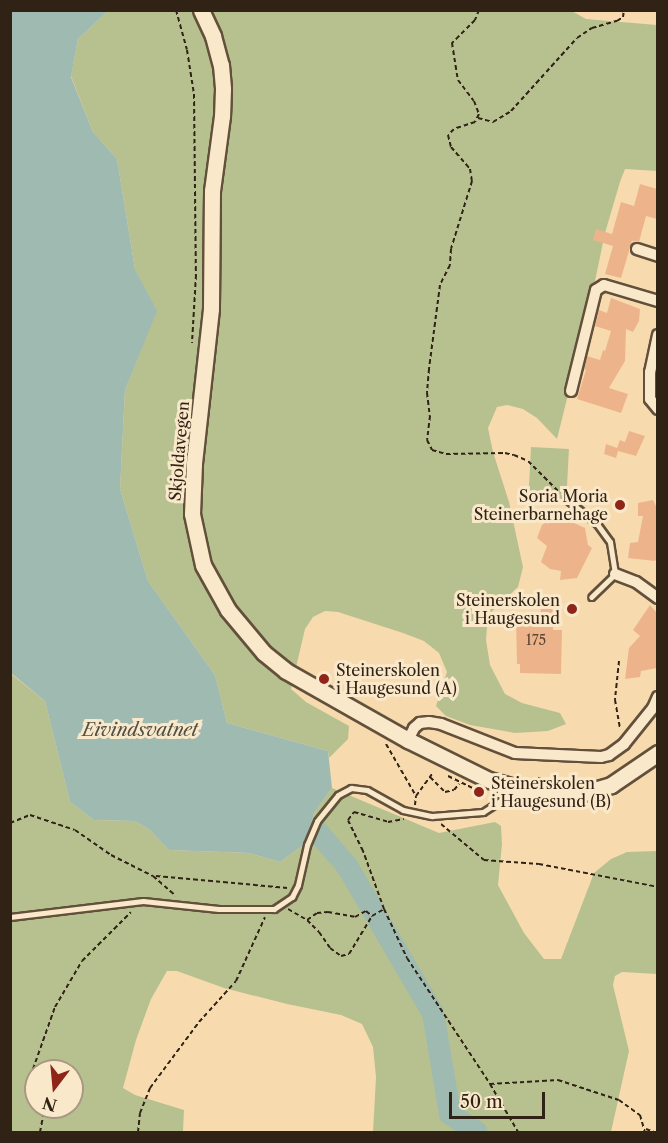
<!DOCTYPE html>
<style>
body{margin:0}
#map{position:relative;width:668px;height:1143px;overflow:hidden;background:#f7dbae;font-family:"Libre Caslon Text",serif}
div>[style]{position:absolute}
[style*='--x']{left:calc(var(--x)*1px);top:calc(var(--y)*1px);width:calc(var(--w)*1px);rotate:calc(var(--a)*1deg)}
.green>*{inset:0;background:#b7c18f;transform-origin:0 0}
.water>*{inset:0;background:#9ebab1}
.river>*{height:22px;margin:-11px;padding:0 11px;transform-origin:11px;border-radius:11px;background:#9ebab1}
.building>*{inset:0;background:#edb48c}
.path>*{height:2px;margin-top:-1px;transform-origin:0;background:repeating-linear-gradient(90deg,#302215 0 4.5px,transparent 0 7.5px)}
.roads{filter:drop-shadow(2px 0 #62503b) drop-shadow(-2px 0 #62503b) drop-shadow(0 2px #62503b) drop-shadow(0 -2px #62503b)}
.service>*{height:5px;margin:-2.5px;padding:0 2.5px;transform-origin:2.5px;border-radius:2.5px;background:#fae8ca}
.minor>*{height:10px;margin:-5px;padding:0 5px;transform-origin:5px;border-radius:5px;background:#fae8ca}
.secondary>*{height:15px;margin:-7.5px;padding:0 7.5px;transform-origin:7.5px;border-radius:7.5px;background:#fae8ca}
.dots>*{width:16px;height:16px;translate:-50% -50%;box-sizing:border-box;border:3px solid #fae8ca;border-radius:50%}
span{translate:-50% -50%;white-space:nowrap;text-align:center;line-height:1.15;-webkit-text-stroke:6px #fae8ca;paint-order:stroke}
.number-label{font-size:14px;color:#5f4633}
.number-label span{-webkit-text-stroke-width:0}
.street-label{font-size:16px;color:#302215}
.poi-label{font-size:16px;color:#302215}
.right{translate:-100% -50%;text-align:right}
.left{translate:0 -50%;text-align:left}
.water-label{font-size:18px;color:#515044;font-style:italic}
.frame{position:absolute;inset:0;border:12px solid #302215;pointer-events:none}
.north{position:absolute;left:24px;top:1059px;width:60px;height:60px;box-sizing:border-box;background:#fae8ca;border:2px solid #a99982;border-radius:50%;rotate:196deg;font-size:16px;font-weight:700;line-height:24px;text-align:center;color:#302215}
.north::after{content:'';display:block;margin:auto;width:21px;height:27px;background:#8f2418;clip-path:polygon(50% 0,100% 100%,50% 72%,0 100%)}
.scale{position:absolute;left:449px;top:1092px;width:96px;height:27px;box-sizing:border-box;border:3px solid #302215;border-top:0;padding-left:8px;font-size:18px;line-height:21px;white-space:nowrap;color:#302215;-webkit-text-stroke:4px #fae8ca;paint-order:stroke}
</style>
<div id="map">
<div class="green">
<i style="clip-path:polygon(570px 10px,586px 19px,657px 25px,657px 171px,625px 169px,620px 182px,605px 233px,589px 310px,557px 439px,537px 418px,523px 409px,507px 405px,497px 407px,488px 428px,493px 452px,509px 502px,523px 567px,518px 587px,488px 615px,486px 640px,490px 665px,505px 694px,522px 703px,560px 713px,566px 724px,548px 731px,515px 733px,470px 725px,446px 716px,436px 706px,447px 672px,439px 653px,424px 641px,403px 633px,338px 612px,325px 611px,313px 617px,305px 629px,291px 689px,306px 702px,349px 726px,348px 739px,329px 758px,328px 751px,227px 723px,215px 675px,148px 581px,120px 489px,125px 390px,156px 311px,135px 269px,117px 159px,93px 132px,71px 76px,78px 39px,108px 11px)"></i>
<i style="left:531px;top:447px;width:38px;height:54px;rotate:3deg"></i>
<i style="clip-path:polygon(evenodd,10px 673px,45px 701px,70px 802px,94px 820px,135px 821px,150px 830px,169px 850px,249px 853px,280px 862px,305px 844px,314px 813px,332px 788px,439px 833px,495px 822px,501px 826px,502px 844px,498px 885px,524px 933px,544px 959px,561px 959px,594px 873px,611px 859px,627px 852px,657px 851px,657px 974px,622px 972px,615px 976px,613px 985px,629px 1051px,611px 1132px,373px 1132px,376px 1077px,373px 1047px,362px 1024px,341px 1015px,287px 1004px,224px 988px,177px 971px,167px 971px,151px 999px,136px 1040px,123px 1088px,135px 1095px,184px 1110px,183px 1132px,11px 1132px,10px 673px,36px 1071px,72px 1071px,72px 1107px,36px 1107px,36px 1071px)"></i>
</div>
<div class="water">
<i style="clip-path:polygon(10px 11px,108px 11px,78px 39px,71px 77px,93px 132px,117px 159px,135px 269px,157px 311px,125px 390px,120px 489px,148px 581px,215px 675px,227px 723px,328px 751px,332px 788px,314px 813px,305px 844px,280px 862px,249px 853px,169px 850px,150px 830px,135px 821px,94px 820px,70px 802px,45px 701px,11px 673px)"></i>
</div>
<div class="river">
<i style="--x:316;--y:830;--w:48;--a:49.3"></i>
<i style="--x:347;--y:866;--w:170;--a:59.7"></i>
<i style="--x:433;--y:1013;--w:102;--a:80.4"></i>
<i style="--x:450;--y:1114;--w:32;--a:34"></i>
</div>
<div class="building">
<i style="clip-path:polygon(640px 184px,657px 189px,657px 219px,646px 216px,639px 242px,632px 241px,621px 278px,605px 274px,613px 246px,593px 240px,596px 229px,612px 234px,621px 202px,634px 206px)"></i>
<i style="clip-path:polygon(611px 298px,640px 309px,639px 321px,633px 332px,626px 329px,625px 361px,609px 388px,628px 394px,621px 413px,577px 399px,586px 370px,584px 369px,587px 356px,600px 360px,603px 350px,605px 351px,611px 331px,595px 326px,599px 310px,607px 313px)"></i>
<i style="clip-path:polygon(629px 431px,645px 436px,636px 456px,618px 451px,616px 458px,604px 454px,606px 444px,617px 448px,620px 440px,625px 442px)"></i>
<i style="clip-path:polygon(653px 500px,657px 508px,657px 558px,655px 561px,628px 558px,630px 543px,638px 542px,643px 516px,638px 516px,638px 503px)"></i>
<i style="clip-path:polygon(556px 515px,585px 528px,588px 545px,592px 548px,577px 578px,560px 580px,561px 571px,550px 569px,541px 562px,547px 546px,537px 538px,542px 525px)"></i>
<i style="clip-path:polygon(650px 605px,657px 613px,657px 668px,641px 671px,640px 677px,625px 679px,629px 648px,640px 636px,633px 630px)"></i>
<i style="clip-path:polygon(541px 607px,554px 607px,553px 630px,562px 630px,561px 674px,520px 673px,520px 664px,517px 664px,516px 617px,540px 617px)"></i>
</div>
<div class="path">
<i style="--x:176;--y:10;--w:41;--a:74.6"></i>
<i style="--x:187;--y:50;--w:45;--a:81"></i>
<i style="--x:194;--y:94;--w:181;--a:89.4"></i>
<i style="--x:196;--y:275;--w:68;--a:93.4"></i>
<i style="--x:479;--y:10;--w:11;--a:112"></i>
<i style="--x:475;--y:20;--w:33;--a:135"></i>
<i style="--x:452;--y:43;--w:37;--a:81"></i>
<i style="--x:458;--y:80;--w:26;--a:53"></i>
<i style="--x:474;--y:101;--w:14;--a:69"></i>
<i style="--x:479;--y:114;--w:9;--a:117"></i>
<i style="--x:475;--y:122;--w:22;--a:162"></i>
<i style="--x:454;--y:129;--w:8;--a:135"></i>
<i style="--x:448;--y:135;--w:12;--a:76"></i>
<i style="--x:451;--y:147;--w:29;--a:49"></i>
<i style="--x:470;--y:169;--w:12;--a:81"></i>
<i style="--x:472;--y:181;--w:71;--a:107.2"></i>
<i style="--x:451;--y:249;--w:16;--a:94"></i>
<i style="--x:450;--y:265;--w:22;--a:117"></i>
<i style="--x:440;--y:285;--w:85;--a:97.5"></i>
<i style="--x:429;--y:369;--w:24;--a:95"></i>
<i style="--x:427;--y:393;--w:23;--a:83"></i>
<i style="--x:430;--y:416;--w:24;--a:97"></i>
<i style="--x:427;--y:440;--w:11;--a:63"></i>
<i style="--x:432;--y:450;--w:15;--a:16"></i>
<i style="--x:446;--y:454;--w:59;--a:-1"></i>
<i style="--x:505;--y:453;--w:9;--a:13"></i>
<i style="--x:514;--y:455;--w:15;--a:23"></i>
<i style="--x:528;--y:461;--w:45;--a:45"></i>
<i style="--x:478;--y:118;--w:16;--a:15"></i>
<i style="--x:493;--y:122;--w:21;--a:-31"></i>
<i style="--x:511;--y:111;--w:98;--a:-47.9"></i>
<i style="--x:577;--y:38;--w:18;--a:-34"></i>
<i style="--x:592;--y:28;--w:26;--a:-16"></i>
<i style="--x:617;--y:21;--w:7;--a:-34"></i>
<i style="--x:623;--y:17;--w:7;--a:-82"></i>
<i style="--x:619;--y:661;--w:39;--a:96"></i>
<i style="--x:615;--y:700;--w:29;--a:80"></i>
<i style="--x:386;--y:744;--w:60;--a:60"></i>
<i style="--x:448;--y:776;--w:39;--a:26"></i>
<i style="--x:430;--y:777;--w:21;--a:45"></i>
<i style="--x:445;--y:792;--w:9;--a:-13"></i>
<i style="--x:454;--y:790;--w:8;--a:-50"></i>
<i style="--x:538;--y:778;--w:12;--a:9"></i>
<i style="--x:416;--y:796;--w:29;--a:-54"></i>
<i style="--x:415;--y:805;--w:9;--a:-84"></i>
<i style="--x:10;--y:823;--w:22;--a:-22"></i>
<i style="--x:30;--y:815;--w:47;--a:18.4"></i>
<i style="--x:75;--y:830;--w:44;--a:34.8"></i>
<i style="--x:111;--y:855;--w:47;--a:26.6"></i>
<i style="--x:153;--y:876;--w:30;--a:41"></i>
<i style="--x:441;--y:824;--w:56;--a:39.9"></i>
<i style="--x:484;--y:860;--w:55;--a:4.2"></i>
<i style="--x:539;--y:864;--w:121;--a:10.9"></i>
<i style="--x:156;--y:876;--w:132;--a:5.2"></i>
<i style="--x:288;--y:909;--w:22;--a:30"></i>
<i style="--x:307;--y:920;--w:17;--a:45"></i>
<i style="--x:319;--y:932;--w:19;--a:55"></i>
<i style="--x:330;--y:948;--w:14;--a:36"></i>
<i style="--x:341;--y:956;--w:8;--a:-14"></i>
<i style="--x:349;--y:954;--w:44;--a:-58.8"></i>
<i style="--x:372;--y:916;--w:14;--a:-30"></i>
<i style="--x:384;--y:909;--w:54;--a:64.9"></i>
<i style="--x:407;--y:958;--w:151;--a:56.6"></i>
<i style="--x:490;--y:1084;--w:56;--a:59.7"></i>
<i style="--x:384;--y:909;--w:62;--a:-109.9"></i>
<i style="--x:363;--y:851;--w:34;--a:-116"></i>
<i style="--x:348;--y:820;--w:10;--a:-53"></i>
<i style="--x:354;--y:812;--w:35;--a:16"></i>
<i style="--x:388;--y:822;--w:16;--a:-11"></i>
<i style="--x:307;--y:920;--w:12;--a:-35"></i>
<i style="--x:317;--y:913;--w:11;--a:-5"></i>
<i style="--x:328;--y:912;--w:27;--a:10"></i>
<i style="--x:355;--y:917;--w:13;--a:-29"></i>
<i style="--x:366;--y:911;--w:8;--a:40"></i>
<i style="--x:36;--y:1084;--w:15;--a:-101"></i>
<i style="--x:33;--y:1069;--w:66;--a:-70.5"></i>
<i style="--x:55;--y:1007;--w:53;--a:-59.6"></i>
<i style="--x:82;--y:961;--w:69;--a:-45"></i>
<i style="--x:490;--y:1084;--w:68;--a:-3.4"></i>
<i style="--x:558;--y:1080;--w:64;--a:18.2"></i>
<i style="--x:619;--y:1100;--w:26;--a:36"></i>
<i style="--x:640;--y:1115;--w:18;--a:74"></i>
<i style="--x:646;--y:1129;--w:9;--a:21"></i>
<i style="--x:40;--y:1132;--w:16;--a:-79"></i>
<i style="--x:43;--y:1116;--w:9;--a:-103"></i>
<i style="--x:138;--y:1132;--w:19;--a:-84"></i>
<i style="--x:140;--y:1113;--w:27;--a:-68"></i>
<i style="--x:150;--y:1088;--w:82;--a:-53.4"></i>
<i style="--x:199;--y:1022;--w:55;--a:-47.9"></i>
<i style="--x:236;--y:981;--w:70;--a:-65.6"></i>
</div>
<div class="roads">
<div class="service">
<i style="--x:565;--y:498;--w:41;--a:39.1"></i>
<i style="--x:597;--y:524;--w:22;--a:54"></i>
<i style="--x:610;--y:542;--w:32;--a:81"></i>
<i style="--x:615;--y:574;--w:33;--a:136"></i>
<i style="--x:10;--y:917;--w:134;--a:-6.9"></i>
<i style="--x:143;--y:901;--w:76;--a:6"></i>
<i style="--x:219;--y:909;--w:55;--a:0"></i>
<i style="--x:274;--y:909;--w:22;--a:-34"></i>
<i style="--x:292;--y:897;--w:13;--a:-63"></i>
<i style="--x:298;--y:885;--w:41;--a:-77.3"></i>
<i style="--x:307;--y:845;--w:26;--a:-67"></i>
<i style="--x:317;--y:821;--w:33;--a:-51"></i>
<i style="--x:338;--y:795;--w:15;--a:-28"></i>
<i style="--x:351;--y:788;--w:16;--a:7"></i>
<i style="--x:367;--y:790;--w:41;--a:29.1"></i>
<i style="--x:403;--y:810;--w:30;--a:12"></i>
<i style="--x:432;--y:816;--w:51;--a:-4.5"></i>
<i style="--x:483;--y:812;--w:27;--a:-33"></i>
<i style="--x:506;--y:797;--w:9;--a:-63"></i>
</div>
<div class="minor">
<i style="--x:637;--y:249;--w:22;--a:18"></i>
<i style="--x:658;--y:335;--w:38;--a:102"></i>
<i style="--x:650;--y:372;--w:27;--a:90"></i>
<i style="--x:650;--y:399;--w:13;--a:51"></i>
<i style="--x:571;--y:391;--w:104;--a:-76.1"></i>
<i style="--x:596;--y:290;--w:9;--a:-32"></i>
<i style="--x:604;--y:285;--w:56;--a:16.5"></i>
<i style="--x:615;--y:574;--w:22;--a:21"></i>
<i style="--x:636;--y:582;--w:27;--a:36"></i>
<i style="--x:408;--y:740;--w:13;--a:-63"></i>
<i style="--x:414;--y:728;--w:8;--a:-40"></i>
<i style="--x:420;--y:723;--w:9;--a:-6"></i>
<i style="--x:429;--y:722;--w:12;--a:9"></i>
<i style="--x:441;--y:724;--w:79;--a:21.4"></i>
<i style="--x:515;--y:753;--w:86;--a:2.7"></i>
<i style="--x:601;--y:757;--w:8;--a:-14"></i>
<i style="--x:609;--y:755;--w:19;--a:-36"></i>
<i style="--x:624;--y:744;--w:46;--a:-51.1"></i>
<i style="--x:653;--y:708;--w:12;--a:-66"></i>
</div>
<div class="secondary">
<i style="--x:201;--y:10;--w:29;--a:65"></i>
<i style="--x:213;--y:36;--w:30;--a:75"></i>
<i style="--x:221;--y:65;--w:24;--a:85"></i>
<i style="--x:223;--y:89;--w:27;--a:92"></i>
<i style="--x:222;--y:116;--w:76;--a:97.6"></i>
<i style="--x:212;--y:191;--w:118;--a:90.5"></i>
<i style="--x:211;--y:309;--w:156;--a:96.3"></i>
<i style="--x:194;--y:464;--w:50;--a:92.3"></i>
<i style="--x:192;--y:514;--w:52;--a:77.8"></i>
<i style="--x:203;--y:565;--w:51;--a:60.9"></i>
<i style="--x:228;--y:610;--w:56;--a:50.1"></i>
<i style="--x:264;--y:653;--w:28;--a:39"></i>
<i style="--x:286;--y:671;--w:140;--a:29.5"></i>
<i style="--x:408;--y:740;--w:90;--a:26.3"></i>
<i style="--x:489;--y:780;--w:53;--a:15.4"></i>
<i style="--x:540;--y:794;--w:33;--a:3"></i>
<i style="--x:573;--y:796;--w:40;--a:-16"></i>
<i style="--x:611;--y:785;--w:57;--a:-34.2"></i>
</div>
</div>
<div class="dots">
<i style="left:620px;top:505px;background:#8f2418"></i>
<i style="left:572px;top:609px;background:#8f2418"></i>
<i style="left:324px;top:679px;background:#8f2418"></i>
<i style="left:479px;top:792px;background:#8f2418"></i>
</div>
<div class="number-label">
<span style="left:536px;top:640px">175</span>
</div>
<div class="street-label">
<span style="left:179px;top:451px;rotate:-85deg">Skjoldavegen</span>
</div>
<div class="poi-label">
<span class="right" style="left:608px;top:505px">Soria Moria<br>Steinerbarnehage</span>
<span class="right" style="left:560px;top:609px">Steinerskolen<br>i Haugesund</span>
<span class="left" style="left:336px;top:679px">Steinerskolen<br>i Haugesund (A)</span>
<span class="left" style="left:491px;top:792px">Steinerskolen<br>i Haugesund (B)</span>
</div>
<div class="water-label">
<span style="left:140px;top:730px">Eivindsvatnet</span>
</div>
<div class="frame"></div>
<div class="north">N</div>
<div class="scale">50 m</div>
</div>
